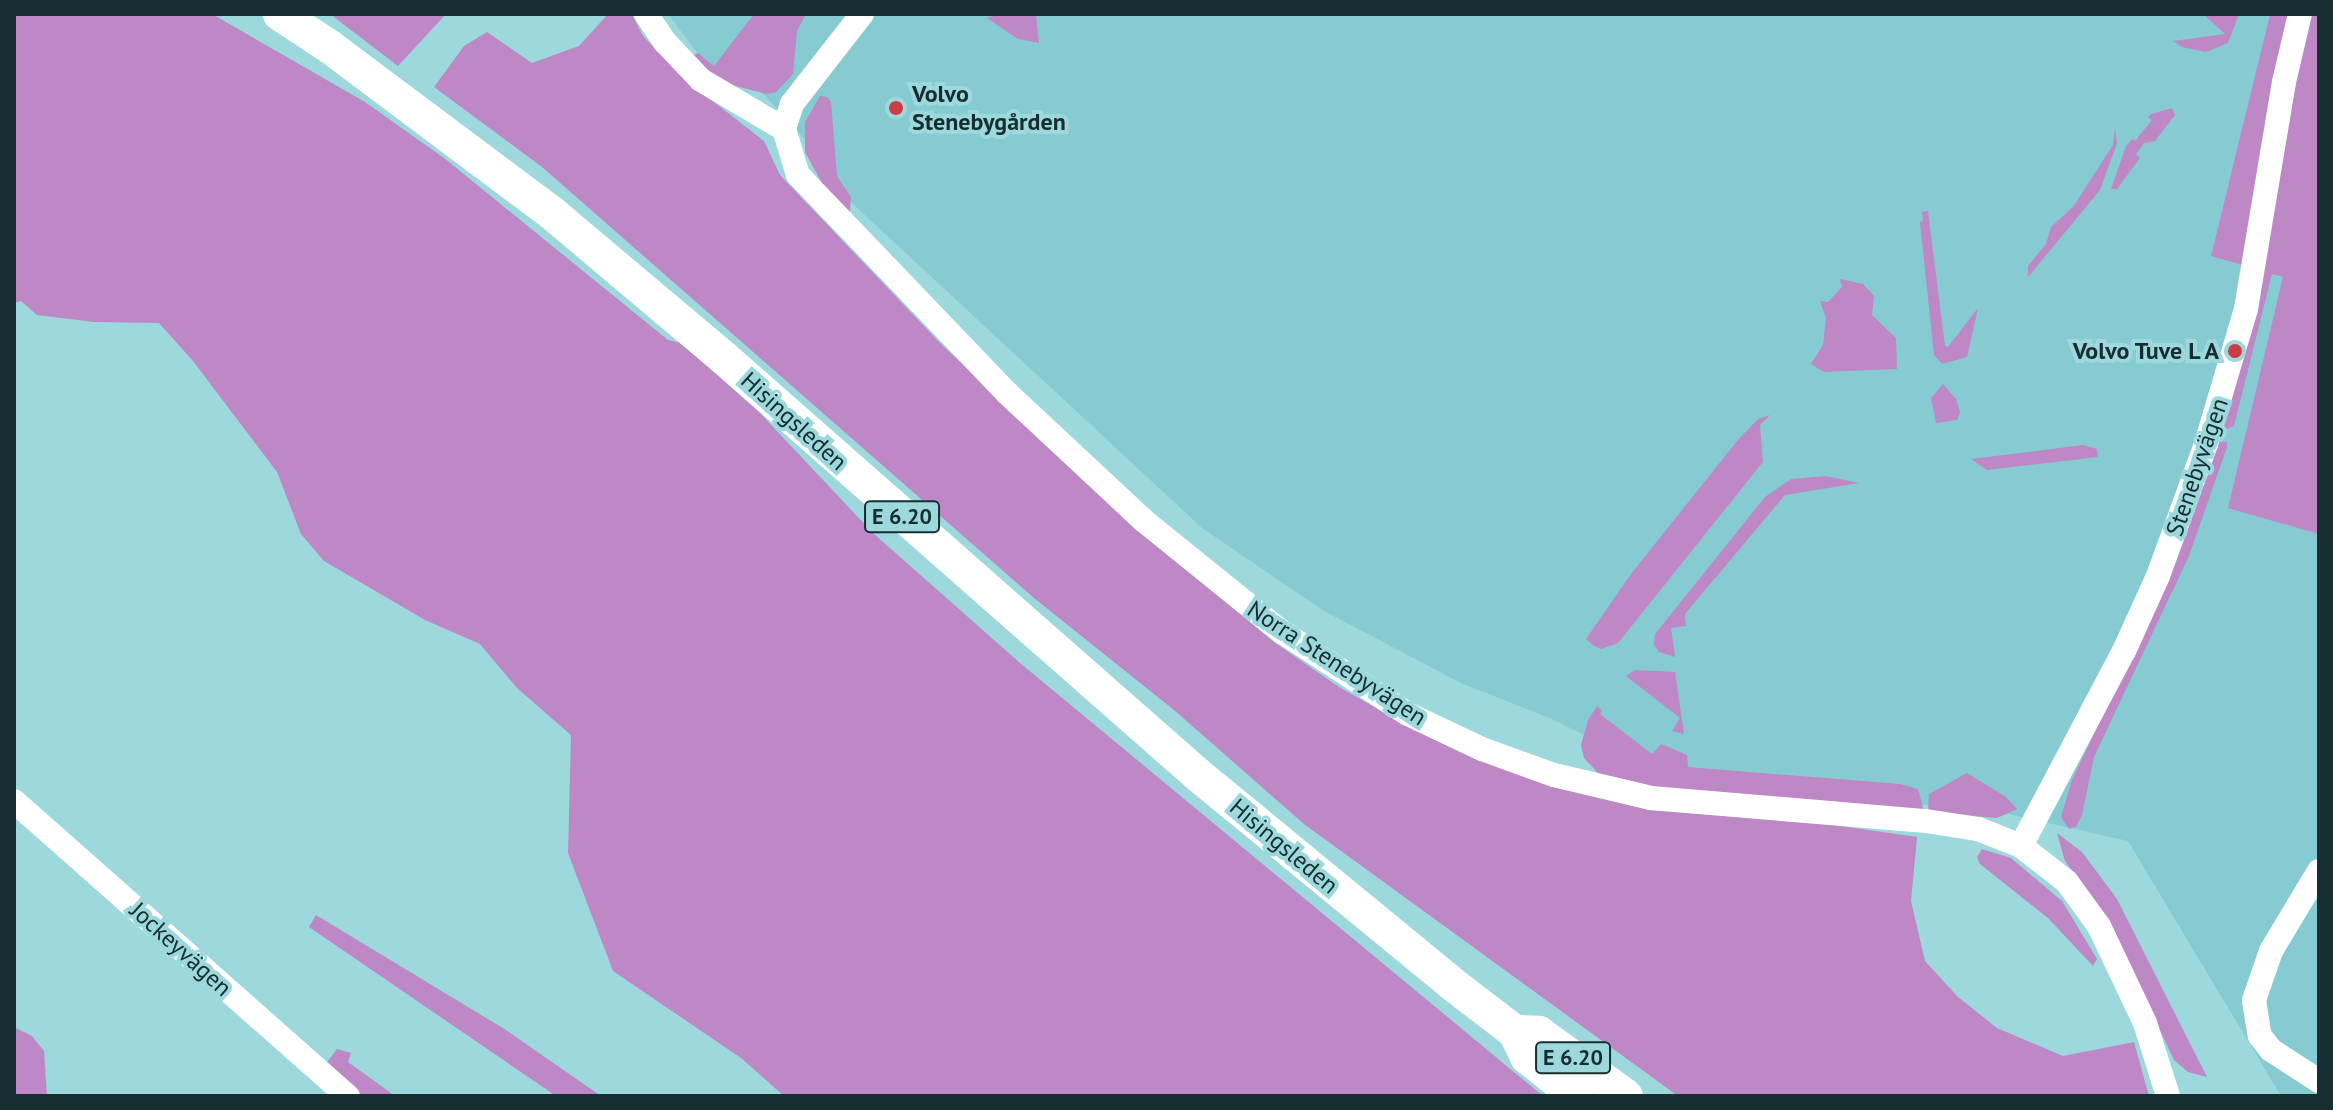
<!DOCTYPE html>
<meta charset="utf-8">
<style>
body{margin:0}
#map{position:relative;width:2333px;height:1110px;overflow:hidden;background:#9cd8dc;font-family:"PT Sans",sans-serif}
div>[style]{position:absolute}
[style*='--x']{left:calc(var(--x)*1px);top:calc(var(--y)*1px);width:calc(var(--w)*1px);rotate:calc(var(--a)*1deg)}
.built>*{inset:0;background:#86cbd1}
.green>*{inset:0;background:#bd88c5}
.minor>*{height:24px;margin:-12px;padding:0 12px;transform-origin:12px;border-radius:12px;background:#fff}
.highway>*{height:34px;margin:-17px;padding:0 17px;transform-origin:17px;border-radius:17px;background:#fff}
.dots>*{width:22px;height:22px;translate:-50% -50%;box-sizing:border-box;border:4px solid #9cd8dc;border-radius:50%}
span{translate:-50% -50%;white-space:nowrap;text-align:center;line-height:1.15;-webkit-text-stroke:8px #9cd8dc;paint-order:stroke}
.shield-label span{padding:2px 6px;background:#9cd8dc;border:2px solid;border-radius:6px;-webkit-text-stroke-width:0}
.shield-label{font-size:22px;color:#162e30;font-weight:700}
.poi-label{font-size:24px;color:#162e30;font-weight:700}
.left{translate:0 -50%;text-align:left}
.right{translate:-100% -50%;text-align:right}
.street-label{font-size:24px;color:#162e30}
.frame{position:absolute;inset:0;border:16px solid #162e30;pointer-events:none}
</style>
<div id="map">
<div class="built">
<i style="clip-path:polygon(668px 14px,2270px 14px,2211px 256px,2319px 287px,2319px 1096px,2281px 1096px,2128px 841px,2000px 812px,1680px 782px,1552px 719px,1461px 683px,1324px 611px,1202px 528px,839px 191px,810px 145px,756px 86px,711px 71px)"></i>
</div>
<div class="green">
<i style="clip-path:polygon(14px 14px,212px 14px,365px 102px,444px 158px,668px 340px,681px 343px,759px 412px,873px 533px,1020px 663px,1543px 1096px,784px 1096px,741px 1058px,613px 971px,568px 853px,571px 735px,517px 688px,480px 644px,425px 620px,324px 561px,301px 534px,277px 472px,193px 361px,159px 323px,94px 322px,37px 315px,21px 301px,14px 303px)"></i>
<i style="clip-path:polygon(330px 14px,446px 14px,398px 66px)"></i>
<i style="clip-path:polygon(608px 14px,632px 14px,643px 36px,682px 77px,764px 141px,780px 175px,941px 344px,1160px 548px,1274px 642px,1339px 687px,1408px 726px,1587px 795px,1649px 810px,1834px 825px,1917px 837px,1911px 901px,1925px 961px,1958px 997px,1997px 1028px,2063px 1056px,2134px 1042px,2149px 1096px,1678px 1096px,1304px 824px,1174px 710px,1034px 598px,542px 167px,434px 87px,464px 46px,487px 32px,532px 63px,579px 46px)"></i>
<i style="clip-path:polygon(754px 14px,806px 14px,797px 31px,793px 74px,776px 92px,767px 94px,716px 81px,692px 56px,698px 53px,714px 66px)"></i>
<i style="clip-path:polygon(1000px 14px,1036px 14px,1039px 43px,1018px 39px,987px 18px)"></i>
<i style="clip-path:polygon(2203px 14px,2239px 14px,2228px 43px,2206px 52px,2182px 47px,2173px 41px,2225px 34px)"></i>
<i style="clip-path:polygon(2270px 14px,2319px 14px,2319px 534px,2228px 508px,2283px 277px,2272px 274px,2234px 426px,2227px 429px,2223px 427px,2263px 271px,2211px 256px)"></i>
<i style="clip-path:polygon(820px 96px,827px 97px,831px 102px,837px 176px,851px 197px,850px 212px,824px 187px,805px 152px,805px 122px)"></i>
<i style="clip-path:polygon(2172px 108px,2175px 115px,2155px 141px,2144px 143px,2136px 154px,2140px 158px,2117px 189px,2111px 189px,2126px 146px,2132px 139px,2135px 141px,2152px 120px,2148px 117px,2151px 114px)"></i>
<i style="clip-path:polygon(2115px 128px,2117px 143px,2100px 190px,2028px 277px,2028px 266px,2046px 244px,2051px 227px,2073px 207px,2113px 145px)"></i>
<i style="clip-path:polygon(1928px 211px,1945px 346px,1948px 347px,1978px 308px,1967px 357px,1942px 364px,1934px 355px,1920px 222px,1923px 221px,1922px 212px)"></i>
<i style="clip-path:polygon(1840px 279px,1863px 284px,1874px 296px,1872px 315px,1896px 338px,1897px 369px,1824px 372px,1811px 364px,1823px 345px,1826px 318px,1820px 301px,1828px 302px,1842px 287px)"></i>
<i style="clip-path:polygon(1943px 384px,1956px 399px,1960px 412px,1957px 420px,1936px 423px,1931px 398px)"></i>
<i style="clip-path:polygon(1770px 415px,1760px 425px,1763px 462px,1618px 643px,1601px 649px,1594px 646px,1586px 639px,1631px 574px,1737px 441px,1758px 419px)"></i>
<i style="clip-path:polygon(2219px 441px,2227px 442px,2227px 447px,2189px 556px,2094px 757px,2082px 815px,2076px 827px,2069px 829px,2061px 817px,2072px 780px,2177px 559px)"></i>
<i style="clip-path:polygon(2083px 445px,2097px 449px,2098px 457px,1987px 470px,1971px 459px)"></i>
<i style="clip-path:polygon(1826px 476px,1859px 483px,1785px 495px,1685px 614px,1686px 626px,1671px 628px,1675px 657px,1659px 652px,1654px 645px,1655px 634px,1765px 497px,1791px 479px)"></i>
<i style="clip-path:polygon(1635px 670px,1675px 672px,1684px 734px,1672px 731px,1680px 718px,1626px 676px)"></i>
<i style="clip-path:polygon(1597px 706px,1602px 710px,1600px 714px,1652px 754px,1661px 744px,1687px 755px,1688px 767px,1900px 784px,1918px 789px,1923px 808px,1922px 811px,1649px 788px,1599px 774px,1584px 758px,1581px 745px,1588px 720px)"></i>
<i style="clip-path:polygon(1967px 773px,2006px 797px,2017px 809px,1997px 818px,1928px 812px,1929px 794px)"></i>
<i style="clip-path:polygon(2057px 833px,2082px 852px,2117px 899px,2207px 1077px,2188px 1072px,2174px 1060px,2106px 916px,2065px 861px)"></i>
<i style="clip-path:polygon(1982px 849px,2011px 858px,2062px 901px,2097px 959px,2093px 966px,2048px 918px,1980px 864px,1977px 857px)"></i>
<i style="clip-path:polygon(316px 915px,506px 1030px,601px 1096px,556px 1096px,309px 927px)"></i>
<i style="clip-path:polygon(14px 1027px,32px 1036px,44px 1051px,47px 1096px,14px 1096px)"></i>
<i style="clip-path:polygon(337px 1049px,351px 1053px,348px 1062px,395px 1096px,359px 1096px,325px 1065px)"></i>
</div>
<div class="minor">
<i style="--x:646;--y:14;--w:34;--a:56"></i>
<i style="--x:665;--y:42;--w:52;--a:46.5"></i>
<i style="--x:701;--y:80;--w:96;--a:30.6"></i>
<i style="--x:862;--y:14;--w:114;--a:127.9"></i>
<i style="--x:792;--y:104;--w:26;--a:108"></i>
<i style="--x:784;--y:129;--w:48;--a:73.1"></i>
<i style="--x:798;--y:175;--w:302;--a:46.2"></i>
<i style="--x:1007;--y:393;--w:186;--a:43"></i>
<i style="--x:1143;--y:520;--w:179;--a:38.9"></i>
<i style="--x:1282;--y:632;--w:150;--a:33.1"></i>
<i style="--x:1408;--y:714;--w:82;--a:25.3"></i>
<i style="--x:1482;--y:749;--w:77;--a:19.9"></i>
<i style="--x:1554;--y:775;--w:100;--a:13.3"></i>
<i style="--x:1651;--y:798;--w:276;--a:4.8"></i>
<i style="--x:1926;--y:821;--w:53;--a:8.7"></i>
<i style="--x:1978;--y:829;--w:46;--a:21.6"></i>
<i style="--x:2021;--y:846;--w:58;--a:38"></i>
<i style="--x:2067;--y:882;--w:54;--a:54"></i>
<i style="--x:2099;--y:926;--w:107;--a:64.6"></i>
<i style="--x:2145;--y:1023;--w:77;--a:72.5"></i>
<i style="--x:14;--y:801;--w:446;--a:41.5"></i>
<i style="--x:2021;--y:846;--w:221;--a:-62.2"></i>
<i style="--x:2124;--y:651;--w:82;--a:-65.6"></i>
<i style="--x:2158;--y:576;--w:140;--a:-70"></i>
<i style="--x:2206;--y:444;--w:141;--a:-73.5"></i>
<i style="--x:2246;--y:309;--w:230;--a:-80.5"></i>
<i style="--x:2284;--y:82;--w:70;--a:-76.8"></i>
<i style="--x:2319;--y:871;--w:93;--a:121"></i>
<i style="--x:2271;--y:951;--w:52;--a:109.1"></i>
<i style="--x:2254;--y:1000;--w:36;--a:81"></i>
<i style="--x:2260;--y:1036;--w:18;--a:52"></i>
<i style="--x:2271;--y:1050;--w:57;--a:32.9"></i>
</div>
<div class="highway">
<i style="--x:280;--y:14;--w:60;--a:33.4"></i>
<i style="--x:330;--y:47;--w:279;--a:36.8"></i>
<i style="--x:553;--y:214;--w:222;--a:40.1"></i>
<i style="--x:723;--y:357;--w:631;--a:41.34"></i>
<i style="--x:1197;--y:774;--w:329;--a:39.4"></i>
<i style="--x:1451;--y:983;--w:81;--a:37.4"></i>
<i style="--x:1515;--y:1032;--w:28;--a:64"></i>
<i style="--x:1527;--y:1057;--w:63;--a:38.5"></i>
<i style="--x:1515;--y:1032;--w:24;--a:2"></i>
<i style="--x:1539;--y:1033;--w:107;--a:35.9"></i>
</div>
<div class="dots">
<i style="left:896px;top:108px;background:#cb3c44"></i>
<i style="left:2235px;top:351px;background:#cb3c44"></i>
</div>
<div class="shield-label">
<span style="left:902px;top:517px">E 6.20</span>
<span style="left:1573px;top:1058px">E 6.20</span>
</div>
<div class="poi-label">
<span class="left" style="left:912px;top:108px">Volvo<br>Stenebygården</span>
<span class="right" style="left:2219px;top:351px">Volvo Tuve L A</span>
</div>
<div class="street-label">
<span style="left:794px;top:421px;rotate:42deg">Hisingsleden</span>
<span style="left:2197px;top:467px;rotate:-71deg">Stenebyvägen</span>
<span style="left:1337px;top:663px;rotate:33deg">Norra Stenebyvägen</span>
<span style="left:1284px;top:846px;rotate:40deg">Hisingsleden</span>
<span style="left:181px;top:949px;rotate:42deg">Jockeyvägen</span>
</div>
<div class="frame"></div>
</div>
